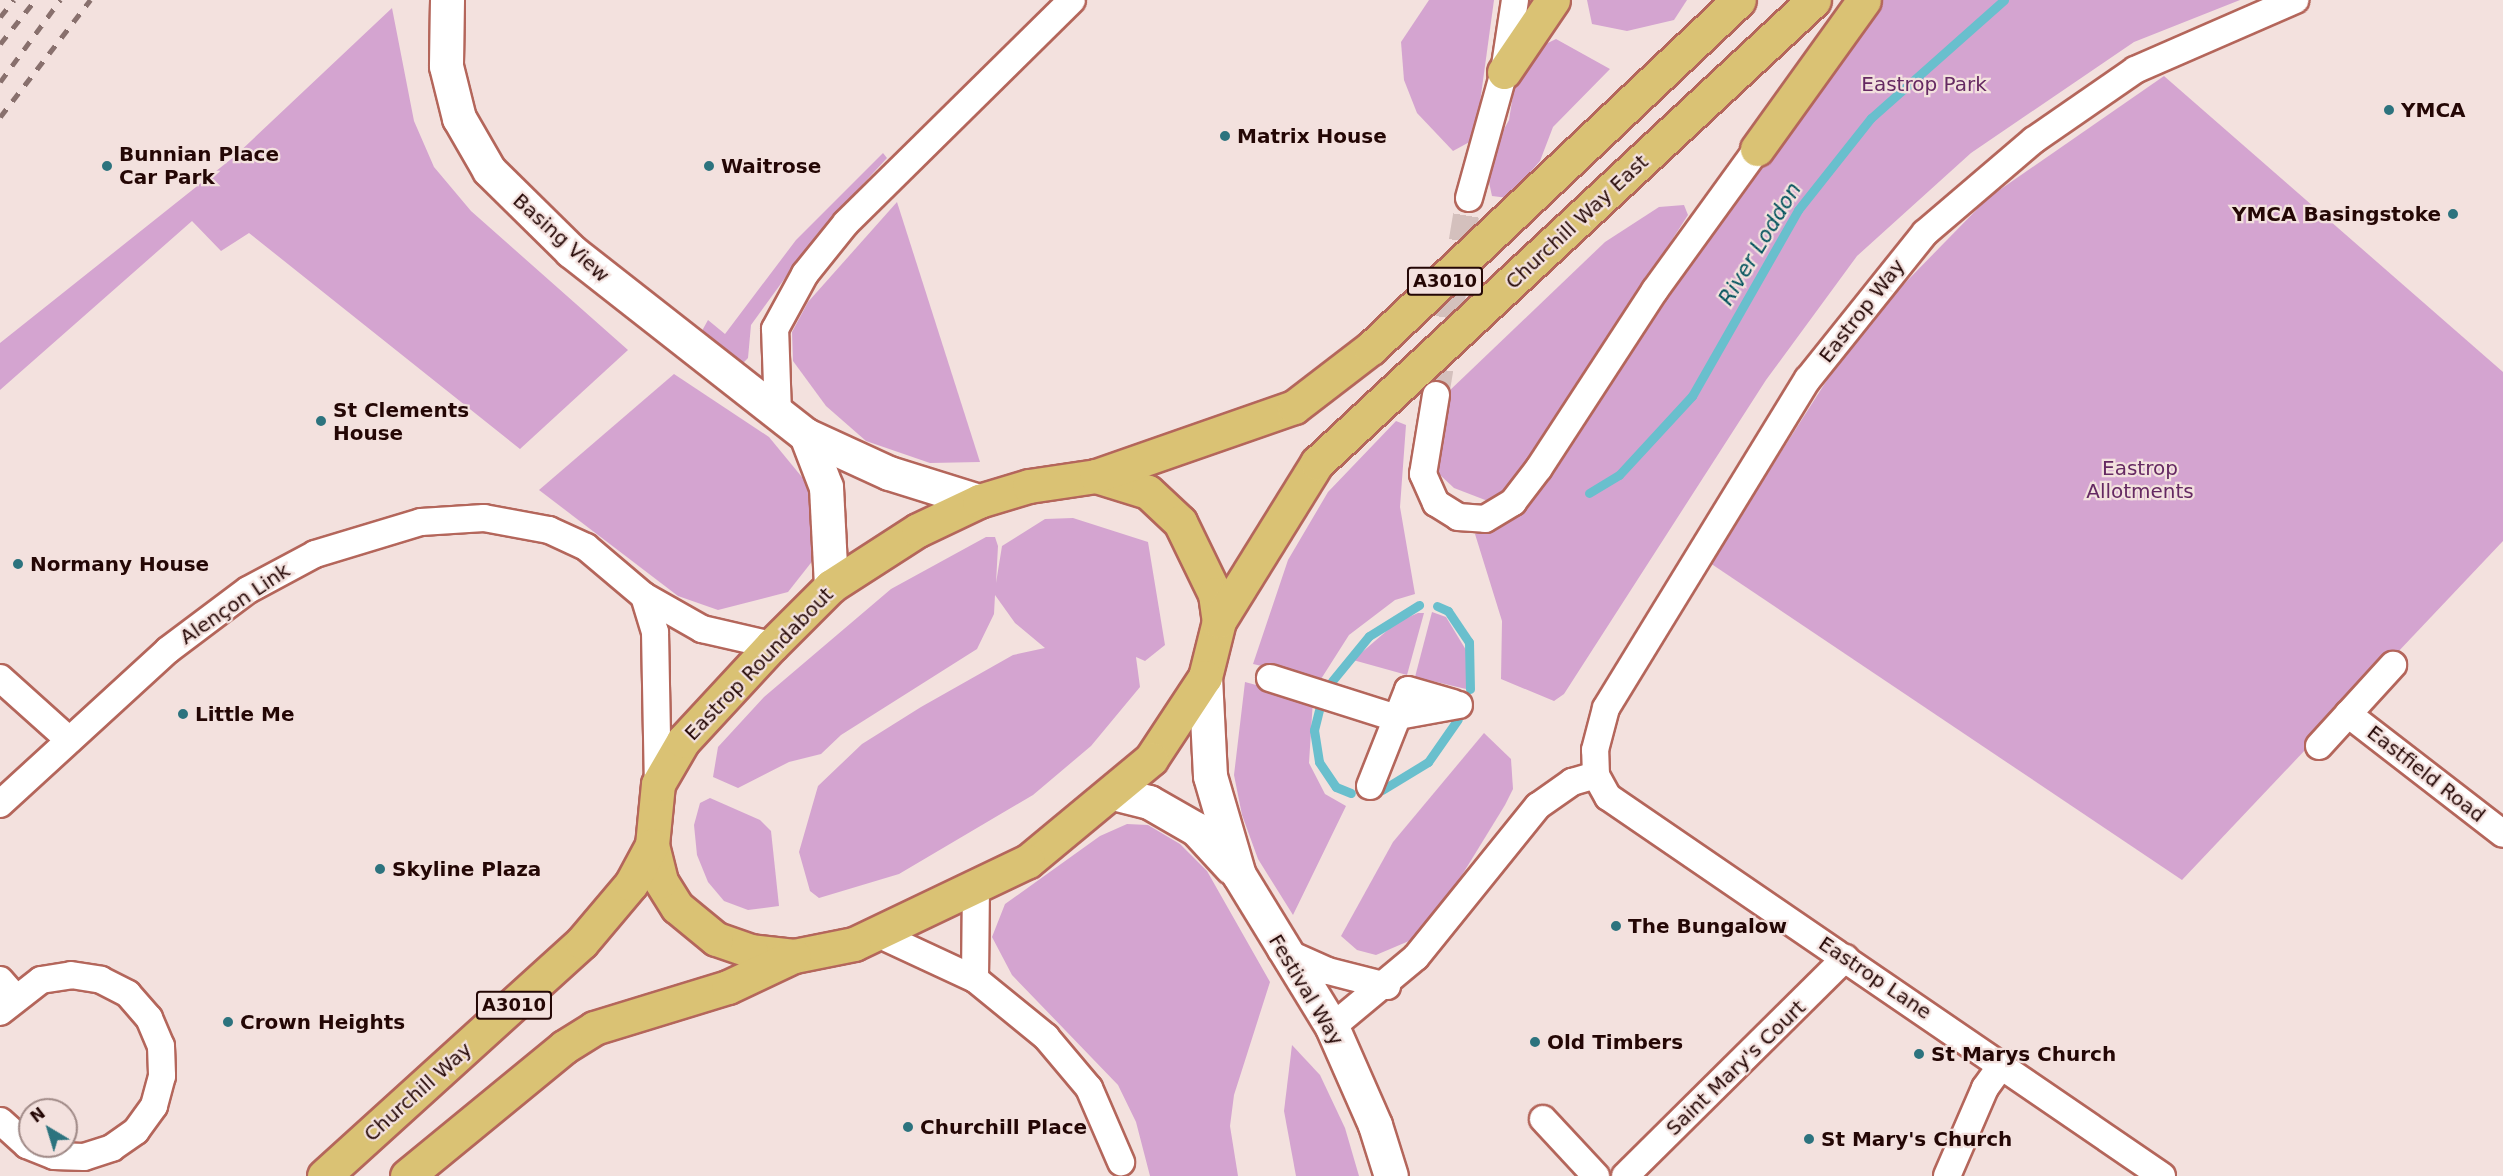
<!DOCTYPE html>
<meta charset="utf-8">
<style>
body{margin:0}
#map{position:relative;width:2503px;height:1176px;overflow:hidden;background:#f3e1de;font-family:"DejaVu Sans",sans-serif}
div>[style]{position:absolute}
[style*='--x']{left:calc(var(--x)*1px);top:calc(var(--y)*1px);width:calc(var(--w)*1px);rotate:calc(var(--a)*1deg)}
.green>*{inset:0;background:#d4a4d0}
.stream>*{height:9px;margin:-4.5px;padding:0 4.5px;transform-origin:4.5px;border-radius:4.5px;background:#69bfcd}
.street-tunnel>*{height:26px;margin-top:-13px;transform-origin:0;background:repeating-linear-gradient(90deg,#d4c0bd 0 26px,transparent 0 39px)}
.roads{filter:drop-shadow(2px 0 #b4665b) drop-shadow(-2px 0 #b4665b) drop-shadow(0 2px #b4665b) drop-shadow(0 -2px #b4665b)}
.street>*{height:26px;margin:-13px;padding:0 13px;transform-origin:13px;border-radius:13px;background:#fff}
.secondary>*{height:33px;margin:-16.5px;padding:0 16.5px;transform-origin:16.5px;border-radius:16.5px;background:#fff}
.primary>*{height:33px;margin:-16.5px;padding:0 16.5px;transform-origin:16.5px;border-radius:16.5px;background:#dac274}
.rail>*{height:4.5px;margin-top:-2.25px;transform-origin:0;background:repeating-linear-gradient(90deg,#88706d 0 10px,transparent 0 20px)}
.dots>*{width:16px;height:16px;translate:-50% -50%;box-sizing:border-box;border:3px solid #f3e1de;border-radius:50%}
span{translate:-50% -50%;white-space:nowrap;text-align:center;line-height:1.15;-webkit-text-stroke:4.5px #f3e1de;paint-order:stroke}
.shield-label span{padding:2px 4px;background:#f3e1de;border:2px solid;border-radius:4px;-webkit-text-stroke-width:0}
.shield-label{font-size:18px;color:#240705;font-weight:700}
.park-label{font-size:20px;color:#652962}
.poi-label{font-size:20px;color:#240705;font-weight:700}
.left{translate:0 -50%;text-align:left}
.right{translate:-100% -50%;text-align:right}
.street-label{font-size:20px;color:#240705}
.water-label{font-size:21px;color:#02535d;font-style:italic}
.north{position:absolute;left:18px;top:1098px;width:60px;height:60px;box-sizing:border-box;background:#f3e1de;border:2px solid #a08a87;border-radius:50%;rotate:322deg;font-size:16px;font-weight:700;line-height:24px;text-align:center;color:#240705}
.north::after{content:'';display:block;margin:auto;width:21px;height:27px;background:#2c737e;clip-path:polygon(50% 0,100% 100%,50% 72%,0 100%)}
</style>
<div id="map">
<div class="green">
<i style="clip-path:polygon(1429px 0,1494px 0,1475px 139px,1453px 151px,1417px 113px,1404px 80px,1401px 42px)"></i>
<i style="clip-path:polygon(1587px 0,1687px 0,1674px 20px,1627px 31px,1592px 24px)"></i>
<i style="clip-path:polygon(1878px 0,2240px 0,2134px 42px,1971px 153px,1857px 256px,1766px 380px,1564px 694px,1554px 701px,1501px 679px,1502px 621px,1475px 534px,1500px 523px)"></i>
<i style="clip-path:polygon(392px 8px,414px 121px,434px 167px,471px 211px,628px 350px,520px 449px,249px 233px,221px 251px,192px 221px,0 390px,0 343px,235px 156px)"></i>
<i style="clip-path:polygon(1556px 39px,1610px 69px,1553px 127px,1540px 161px,1508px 198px,1492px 196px,1485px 164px,1509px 120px,1519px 57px)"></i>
<i style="clip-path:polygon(2164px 76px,2503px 372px,2503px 541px,2182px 880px,1710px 563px,1859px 330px,1988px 198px)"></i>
<i style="clip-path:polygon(883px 153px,887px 158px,817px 234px,751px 325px,748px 358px,743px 363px,698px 338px,708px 320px,725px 334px,796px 240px)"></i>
<i style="clip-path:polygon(897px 202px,980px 462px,930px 463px,866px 441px,826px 406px,793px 361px,792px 332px,808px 302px)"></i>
<i style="clip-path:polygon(1684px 205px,1688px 215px,1516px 482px,1493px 503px,1454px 488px,1439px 474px,1432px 458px,1447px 393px,1605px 242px,1659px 207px)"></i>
<i style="clip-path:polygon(674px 374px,769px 437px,806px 482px,818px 516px,814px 559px,788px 592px,718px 610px,678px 596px,539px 490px)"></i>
<i style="clip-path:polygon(1396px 421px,1406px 425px,1400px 507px,1415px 594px,1395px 600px,1349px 635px,1321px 679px,1253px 664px,1288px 560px,1328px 492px)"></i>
<i style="clip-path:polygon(1073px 518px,1148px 542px,1165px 645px,1145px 661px,1136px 657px,1140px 687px,1091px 746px,1033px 795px,899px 874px,819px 898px,810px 891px,799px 852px,818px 786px,862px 744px,921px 707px,1013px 655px,1045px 648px,1015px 623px,995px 595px,994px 614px,977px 649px,841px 735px,821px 754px,789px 762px,738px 788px,713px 777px,718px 747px,764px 697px,891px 589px,986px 537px,995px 537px,998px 546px,996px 583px,1002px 546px,1045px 519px)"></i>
<i style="clip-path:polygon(1432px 612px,1446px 617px,1466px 650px,1466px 689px,1415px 677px)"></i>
<i style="clip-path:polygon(1418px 613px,1424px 613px,1407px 675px,1353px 660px,1397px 622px)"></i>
<i style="clip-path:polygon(1245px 682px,1313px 700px,1309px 763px,1325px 794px,1346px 806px,1293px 915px,1258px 859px,1242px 815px,1234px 775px)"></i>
<i style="clip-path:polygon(1484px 733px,1511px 759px,1513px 789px,1505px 805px,1443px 906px,1409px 941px,1376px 955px,1357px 950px,1341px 936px,1393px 842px)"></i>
<i style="clip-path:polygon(710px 798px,760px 820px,771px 831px,779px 906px,748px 910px,724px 901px,708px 882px,697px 855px,694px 825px,700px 803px)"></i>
<i style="clip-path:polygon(1127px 824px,1148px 825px,1180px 844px,1207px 871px,1270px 982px,1234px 1095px,1230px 1126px,1238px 1176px,1150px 1176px,1136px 1122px,1118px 1085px,1012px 975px,992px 937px,1005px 904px,1100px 836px)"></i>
<i style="clip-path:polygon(1292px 1045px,1320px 1075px,1345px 1128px,1359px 1176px,1296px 1176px,1284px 1111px)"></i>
</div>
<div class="stream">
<i style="--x:1589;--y:493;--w:35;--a:-31"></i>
<i style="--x:1619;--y:475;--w:108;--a:-47.3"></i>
<i style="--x:1692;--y:396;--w:214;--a:-60.3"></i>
<i style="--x:1798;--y:210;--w:117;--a:-51.6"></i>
<i style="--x:1871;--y:118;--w:178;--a:-41.6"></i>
<i style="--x:1437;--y:606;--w:12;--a:24"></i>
<i style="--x:1448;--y:611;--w:37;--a:56"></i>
<i style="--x:1469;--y:642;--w:47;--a:88.8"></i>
<i style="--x:1332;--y:681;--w:58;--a:-50.6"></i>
<i style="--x:1369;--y:636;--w:59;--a:-31.8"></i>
<i style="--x:1319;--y:710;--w:21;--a:104"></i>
<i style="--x:1314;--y:730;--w:32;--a:81"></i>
<i style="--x:1319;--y:762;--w:30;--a:56"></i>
<i style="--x:1336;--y:787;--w:16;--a:22"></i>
<i style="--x:1382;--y:790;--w:54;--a:-31.3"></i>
<i style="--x:1428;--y:762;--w:52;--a:-55.1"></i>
</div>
<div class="street-tunnel">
<i style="--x:1436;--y:395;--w:200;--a:-80.5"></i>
</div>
<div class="roads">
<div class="street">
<i style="--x:1469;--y:198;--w:131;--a:-74.5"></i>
<i style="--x:1504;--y:72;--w:73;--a:-81.3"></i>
<i style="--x:1436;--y:395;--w:80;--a:99.3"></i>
<i style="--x:1423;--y:474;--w:32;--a:66"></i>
<i style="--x:1436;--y:503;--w:26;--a:32"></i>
<i style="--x:1458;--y:517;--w:27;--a:4"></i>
<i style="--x:1485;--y:519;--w:33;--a:-31"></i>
<i style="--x:1513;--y:502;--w:43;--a:-52.6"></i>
<i style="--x:1539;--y:468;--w:212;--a:-56.9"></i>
<i style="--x:1655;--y:290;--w:174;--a:-54.1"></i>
<i style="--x:778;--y:413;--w:84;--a:-92"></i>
<i style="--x:775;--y:329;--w:63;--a:-61.4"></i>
<i style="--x:805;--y:274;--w:65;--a:-51.2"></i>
<i style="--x:846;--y:223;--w:317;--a:-44.6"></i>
<i style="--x:644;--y:596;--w:38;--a:73"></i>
<i style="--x:655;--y:632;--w:152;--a:88.9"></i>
<i style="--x:0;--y:678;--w:93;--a:41.9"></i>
<i style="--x:1270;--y:678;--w:129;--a:17.6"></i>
<i style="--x:1393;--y:717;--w:67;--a:-10.3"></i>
<i style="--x:2348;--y:714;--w:196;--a:37.7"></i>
<i style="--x:2319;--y:746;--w:110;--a:-47.6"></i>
<i style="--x:1370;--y:786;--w:103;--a:-68.4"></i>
<i style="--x:1408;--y:690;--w:47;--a:16.1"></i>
<i style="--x:0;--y:804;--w:228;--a:-42.5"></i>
<i style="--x:168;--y:650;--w:100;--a:-36.9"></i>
<i style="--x:248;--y:590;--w:76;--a:-28.2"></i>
<i style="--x:315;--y:554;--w:111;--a:-16.8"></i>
<i style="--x:421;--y:522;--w:63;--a:-3.6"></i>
<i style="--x:484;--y:518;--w:66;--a:10.5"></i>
<i style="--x:549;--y:530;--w:41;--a:24.7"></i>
<i style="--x:586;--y:547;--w:76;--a:40.2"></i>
<i style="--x:644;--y:596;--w:67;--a:29.6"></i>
<i style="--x:702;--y:629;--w:72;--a:12.9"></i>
<i style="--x:880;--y:935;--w:105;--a:24.9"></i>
<i style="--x:975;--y:979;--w:92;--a:39.2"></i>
<i style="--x:1046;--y:1037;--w:67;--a:49.9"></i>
<i style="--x:1089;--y:1088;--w:81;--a:66.6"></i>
<i style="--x:1281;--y:950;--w:51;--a:24.1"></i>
<i style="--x:1328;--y:971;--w:61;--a:14.3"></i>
<i style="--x:975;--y:979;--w:90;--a:-89.4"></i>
<i style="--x:0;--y:980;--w:21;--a:49"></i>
<i style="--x:0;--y:1012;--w:52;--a:-38"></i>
<i style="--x:41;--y:980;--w:30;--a:-9"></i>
<i style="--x:71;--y:975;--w:30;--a:9"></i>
<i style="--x:101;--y:980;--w:30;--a:27"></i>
<i style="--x:128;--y:994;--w:32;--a:49"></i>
<i style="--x:149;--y:1018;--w:30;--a:67"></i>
<i style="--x:161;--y:1046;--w:30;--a:88"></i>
<i style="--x:162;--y:1076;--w:31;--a:105"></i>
<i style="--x:154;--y:1106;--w:31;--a:126"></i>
<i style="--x:136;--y:1131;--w:29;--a:145"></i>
<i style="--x:112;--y:1148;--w:29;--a:162"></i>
<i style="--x:84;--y:1157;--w:30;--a:-178"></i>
<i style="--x:54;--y:1156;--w:29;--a:-158"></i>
<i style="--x:27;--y:1145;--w:36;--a:-138"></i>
<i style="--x:1332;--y:1027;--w:109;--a:-39.8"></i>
<i style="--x:1416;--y:957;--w:194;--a:-51.1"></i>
<i style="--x:1538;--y:806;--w:42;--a:-35.2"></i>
<i style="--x:1572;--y:782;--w:25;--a:-16"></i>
<i style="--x:1543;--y:1119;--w:78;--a:47.1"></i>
<i style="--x:1625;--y:1176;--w:310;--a:-44.7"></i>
<i style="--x:1947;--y:1176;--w:96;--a:-66.6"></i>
<i style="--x:1985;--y:1088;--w:31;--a:-54"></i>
<i style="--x:2162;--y:1176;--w:671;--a:-145.62"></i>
<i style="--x:1608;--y:797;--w:25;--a:-119"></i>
<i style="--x:1596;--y:775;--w:25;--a:-92"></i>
<i style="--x:1595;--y:750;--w:43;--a:-75.3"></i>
<i style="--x:1606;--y:708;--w:386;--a:-58.5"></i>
<i style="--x:1808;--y:379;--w:187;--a:-51.3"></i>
<i style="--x:1925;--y:233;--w:143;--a:-40.5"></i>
<i style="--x:2034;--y:140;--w:123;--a:-34.7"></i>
<i style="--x:2135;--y:70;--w:175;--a:-23.6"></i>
</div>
<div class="secondary">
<i style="--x:447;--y:0;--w:66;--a:90.9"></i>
<i style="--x:446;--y:66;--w:54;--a:76"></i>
<i style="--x:459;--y:118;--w:60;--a:60"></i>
<i style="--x:489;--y:170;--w:115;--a:44.6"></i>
<i style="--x:571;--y:251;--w:298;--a:38.1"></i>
<i style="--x:806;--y:435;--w:91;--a:24.6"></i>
<i style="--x:889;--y:473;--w:94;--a:17.3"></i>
<i style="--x:806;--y:435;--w:56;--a:69"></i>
<i style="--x:826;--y:487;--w:99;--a:87.1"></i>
<i style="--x:1205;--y:677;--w:99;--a:87.1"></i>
<i style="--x:1210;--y:776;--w:103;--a:73.7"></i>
<i style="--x:1239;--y:875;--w:178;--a:58.5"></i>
<i style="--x:1332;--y:1027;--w:107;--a:66.3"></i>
<i style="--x:1375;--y:1125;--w:53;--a:72.6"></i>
<i style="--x:1113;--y:793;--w:37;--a:14"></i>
<i style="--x:1149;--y:802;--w:54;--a:29.9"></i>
<i style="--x:1196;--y:829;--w:52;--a:47.4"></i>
</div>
<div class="primary">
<i style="--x:1504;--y:72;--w:87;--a:-55.8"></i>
<i style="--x:1757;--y:149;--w:183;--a:-54.3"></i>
<i style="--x:1096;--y:476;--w:54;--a:17.1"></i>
<i style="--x:1148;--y:492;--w:44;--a:43.2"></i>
<i style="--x:1180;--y:522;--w:80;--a:64.1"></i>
<i style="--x:1215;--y:594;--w:27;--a:82"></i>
<i style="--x:1219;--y:621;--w:58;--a:104"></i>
<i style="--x:1205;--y:677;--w:98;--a:123.4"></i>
<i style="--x:1151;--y:759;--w:160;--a:140.3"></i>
<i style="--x:1028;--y:861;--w:193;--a:154.5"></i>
<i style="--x:854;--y:944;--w:61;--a:168.7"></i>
<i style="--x:794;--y:956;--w:43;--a:-173.4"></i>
<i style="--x:751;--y:951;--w:37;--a:-161"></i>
<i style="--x:716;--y:939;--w:50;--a:-140.6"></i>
<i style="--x:677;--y:907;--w:31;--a:-122"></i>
<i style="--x:661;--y:881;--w:37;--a:-104"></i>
<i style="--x:652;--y:845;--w:61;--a:-84.4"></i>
<i style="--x:658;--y:784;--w:50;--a:-59.8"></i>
<i style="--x:683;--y:741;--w:131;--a:-47.2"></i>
<i style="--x:772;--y:645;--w:83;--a:-45"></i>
<i style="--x:831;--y:586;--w:103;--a:-32.8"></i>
<i style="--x:918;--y:530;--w:68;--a:-25.4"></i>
<i style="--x:979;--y:501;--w:52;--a:-16.7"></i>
<i style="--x:1029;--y:486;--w:68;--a:-8.5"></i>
<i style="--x:1096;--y:476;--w:210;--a:-19.2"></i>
<i style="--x:1294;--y:407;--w:97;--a:-37.5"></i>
<i style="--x:1371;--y:348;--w:506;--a:-43.4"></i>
<i style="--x:1219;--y:621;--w:186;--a:-58.2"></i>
<i style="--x:1317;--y:463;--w:679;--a:-42.97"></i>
<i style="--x:324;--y:1176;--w:348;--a:-42.2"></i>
<i style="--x:582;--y:942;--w:76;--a:-49.8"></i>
<i style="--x:631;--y:884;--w:44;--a:-61.7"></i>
<i style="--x:407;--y:1176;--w:203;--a:-39.4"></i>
<i style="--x:564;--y:1047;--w:36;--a:-32"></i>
<i style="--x:594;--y:1028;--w:140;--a:-17"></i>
<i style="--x:728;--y:987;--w:73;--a:-25.2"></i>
</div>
</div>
<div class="rail">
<i style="--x:0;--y:17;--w:22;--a:-51"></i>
<i style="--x:0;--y:44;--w:56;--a:-51.5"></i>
<i style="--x:0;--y:82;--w:102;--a:-53.8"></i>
<i style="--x:0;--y:117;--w:148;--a:-52.4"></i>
</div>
<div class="dots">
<i style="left:2389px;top:110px;background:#2c737e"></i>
<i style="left:1225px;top:136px;background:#2c737e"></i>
<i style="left:107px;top:166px;background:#2c737e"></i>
<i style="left:709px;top:166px;background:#2c737e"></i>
<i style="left:2453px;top:214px;background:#2c737e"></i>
<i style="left:321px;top:421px;background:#2c737e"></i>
<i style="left:18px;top:564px;background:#2c737e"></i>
<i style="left:183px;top:714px;background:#2c737e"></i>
<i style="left:380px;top:869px;background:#2c737e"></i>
<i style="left:1616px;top:926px;background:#2c737e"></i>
<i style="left:228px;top:1022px;background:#2c737e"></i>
<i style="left:1535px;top:1042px;background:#2c737e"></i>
<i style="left:1919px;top:1054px;background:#2c737e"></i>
<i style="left:908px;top:1127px;background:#2c737e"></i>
<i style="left:1809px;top:1139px;background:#2c737e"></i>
</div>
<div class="shield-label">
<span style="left:1445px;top:281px">A3010</span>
<span style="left:514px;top:1005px">A3010</span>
</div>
<div class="park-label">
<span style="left:1924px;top:84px">Eastrop Park</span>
<span style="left:2140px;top:480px">Eastrop<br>Allotments</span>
</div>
<div class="poi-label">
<span class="left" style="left:2401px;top:110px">YMCA</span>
<span class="left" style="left:1237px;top:136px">Matrix House</span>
<span class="left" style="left:119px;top:166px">Bunnian Place<br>Car Park</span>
<span class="left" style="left:721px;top:166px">Waitrose</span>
<span class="right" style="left:2441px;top:214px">YMCA Basingstoke</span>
<span class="left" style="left:333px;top:422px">St Clements<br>House</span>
<span class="left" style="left:30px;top:564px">Normany House</span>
<span class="left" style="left:195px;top:714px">Little Me</span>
<span class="left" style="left:392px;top:869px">Skyline Plaza</span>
<span class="left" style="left:1628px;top:926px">The Bungalow</span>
<span class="left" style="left:240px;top:1022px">Crown Heights</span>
<span class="left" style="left:1547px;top:1042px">Old Timbers</span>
<span class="left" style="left:1931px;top:1054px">St Marys Church</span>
<span class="left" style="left:920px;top:1127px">Churchill Place</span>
<span class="left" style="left:1821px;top:1139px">St Mary's Church</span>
</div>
<div class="street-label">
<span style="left:1577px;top:222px;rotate:-43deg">Churchill Way East</span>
<span style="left:561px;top:238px;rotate:42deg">Basing View</span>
<span style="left:1862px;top:311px;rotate:-52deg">Eastrop Way</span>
<span style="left:235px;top:604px;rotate:-34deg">Alençon Link</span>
<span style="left:759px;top:664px;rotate:-46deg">Eastrop Roundabout</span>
<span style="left:2426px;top:774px;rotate:38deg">Eastfield Road</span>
<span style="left:1875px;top:978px;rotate:34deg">Eastrop Lane</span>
<span style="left:1306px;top:990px;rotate:59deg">Festival Way</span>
<span style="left:1736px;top:1068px;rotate:-44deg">Saint Mary's Court</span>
<span style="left:418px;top:1092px;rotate:-42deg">Churchill Way</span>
</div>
<div class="water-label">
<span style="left:1760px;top:244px;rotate:-59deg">River Loddon</span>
</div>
<div class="north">N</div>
</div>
